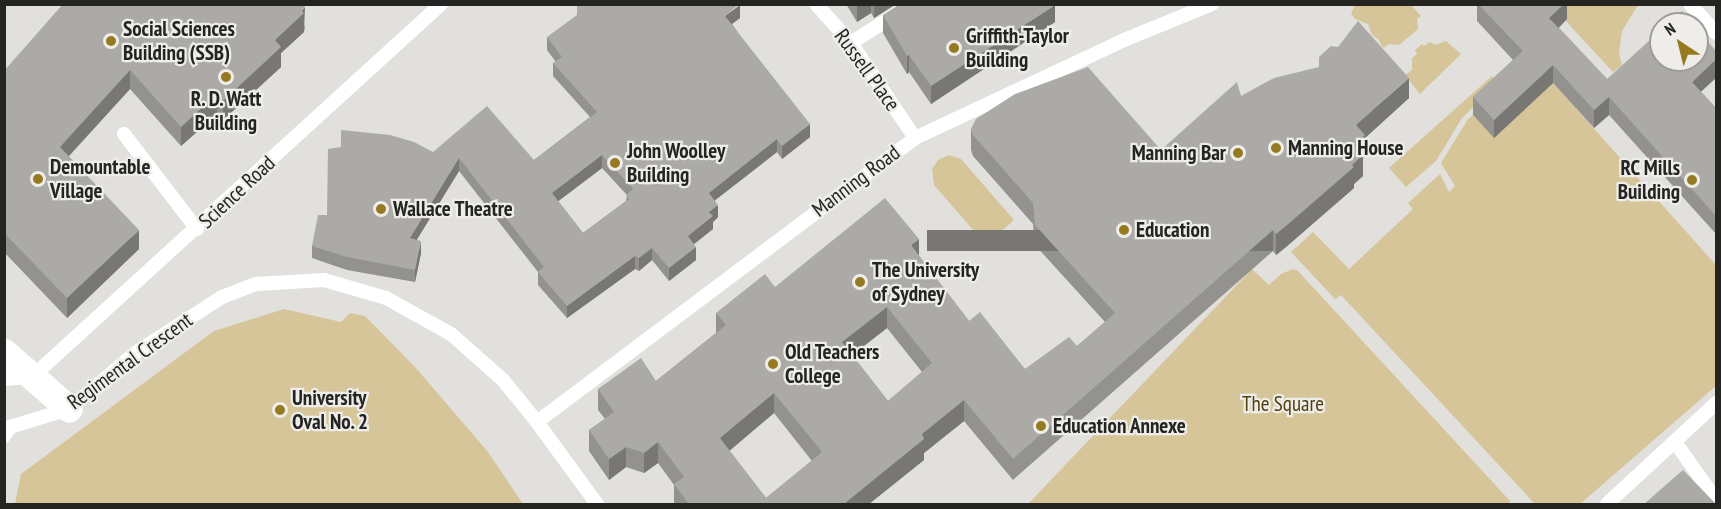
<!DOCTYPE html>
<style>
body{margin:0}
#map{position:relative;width:1721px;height:509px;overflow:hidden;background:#e1e0dc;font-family:"PT Sans Narrow",sans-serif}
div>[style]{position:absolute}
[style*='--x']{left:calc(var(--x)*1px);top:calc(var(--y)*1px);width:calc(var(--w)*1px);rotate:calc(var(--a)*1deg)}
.green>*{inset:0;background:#d5c599}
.service>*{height:14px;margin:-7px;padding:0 7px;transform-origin:7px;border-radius:7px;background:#fff}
.minor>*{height:27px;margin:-13.5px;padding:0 13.5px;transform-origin:13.5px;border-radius:13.5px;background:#fff}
.wall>*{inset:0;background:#93928f}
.shaded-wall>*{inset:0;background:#787774;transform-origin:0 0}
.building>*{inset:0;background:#abaaa6}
.dots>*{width:16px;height:16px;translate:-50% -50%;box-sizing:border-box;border:3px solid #efedea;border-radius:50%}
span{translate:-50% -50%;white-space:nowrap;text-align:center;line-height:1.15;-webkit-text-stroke:4.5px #efedea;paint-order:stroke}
.poi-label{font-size:21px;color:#242422;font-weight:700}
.left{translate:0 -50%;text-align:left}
.right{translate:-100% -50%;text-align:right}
.street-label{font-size:21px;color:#242422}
.park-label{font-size:21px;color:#50400f}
.frame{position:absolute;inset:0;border:6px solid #242422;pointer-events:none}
.north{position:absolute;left:1649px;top:12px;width:60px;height:60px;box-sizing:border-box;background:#efedea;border:2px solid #9e9d9a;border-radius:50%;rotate:325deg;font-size:16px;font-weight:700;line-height:24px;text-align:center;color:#242422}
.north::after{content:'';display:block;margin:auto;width:21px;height:27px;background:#967a22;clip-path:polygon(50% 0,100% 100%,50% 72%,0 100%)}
</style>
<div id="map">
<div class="green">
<i style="clip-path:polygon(1410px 4px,1421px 16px,1417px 19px,1418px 29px,1399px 45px,1389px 44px,1383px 48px,1378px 39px,1372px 35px,1368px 24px,1355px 19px,1351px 14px,1355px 5px)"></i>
<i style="clip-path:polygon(1551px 5px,1638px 5px,1622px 31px,1619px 54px,1622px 65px,1613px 72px)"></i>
<i style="clip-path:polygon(1446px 41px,1461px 54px,1420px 94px,1405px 75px,1412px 70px,1412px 58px,1417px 54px,1415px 50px,1422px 44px,1424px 46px,1430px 42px,1435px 45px)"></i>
<i style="clip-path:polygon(1492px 76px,1498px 83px,1462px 118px,1436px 161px,1406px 187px,1389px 168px)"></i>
<i style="clip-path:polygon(1553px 83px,1716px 265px,1716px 386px,1580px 504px,1535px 504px,1341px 295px,1335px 299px,1291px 252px,1313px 232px,1349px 269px,1413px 209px,1408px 203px,1440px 174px,1449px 192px,1455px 186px,1441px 163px,1468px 119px,1473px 115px,1494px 137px)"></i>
<i style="clip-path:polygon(949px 155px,961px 159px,1014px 220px,986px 245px,934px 185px,932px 169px,938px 160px)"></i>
<i style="clip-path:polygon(1252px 269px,1269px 285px,1281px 274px,1293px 269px,1298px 271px,1510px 501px,1509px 504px,1028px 504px)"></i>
<i style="clip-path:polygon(284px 309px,341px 322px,350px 313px,365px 316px,415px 367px,488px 452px,523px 504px,15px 504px,21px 474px,214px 331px)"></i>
</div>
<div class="service">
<i style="--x:816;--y:4;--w:52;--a:48.1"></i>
<i style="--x:851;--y:43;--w:115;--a:56"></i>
<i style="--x:1690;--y:4;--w:39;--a:48"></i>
<i style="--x:851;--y:43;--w:72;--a:-32.6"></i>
<i style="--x:124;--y:134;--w:120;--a:52.5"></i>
<i style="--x:4;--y:379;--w:28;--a:-4"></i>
<i style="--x:32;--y:377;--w:554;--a:-42.36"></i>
<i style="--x:537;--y:422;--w:473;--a:-36.9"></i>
<i style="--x:915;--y:138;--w:231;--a:-25.1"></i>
<i style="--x:1124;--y:40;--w:95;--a:-22.2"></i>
<i style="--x:4;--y:436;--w:11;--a:-56"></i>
<i style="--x:10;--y:427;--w:62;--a:-17"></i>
<i style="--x:69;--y:409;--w:85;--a:-40.2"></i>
<i style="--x:134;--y:354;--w:105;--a:-32.9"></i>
<i style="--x:222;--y:297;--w:36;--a:-21"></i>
<i style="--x:256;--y:284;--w:68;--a:-3.4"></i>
<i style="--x:324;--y:280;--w:65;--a:16.2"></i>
<i style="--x:386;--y:298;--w:74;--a:29"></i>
<i style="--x:451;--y:334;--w:69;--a:41.5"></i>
<i style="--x:503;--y:380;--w:54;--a:51"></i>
<i style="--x:537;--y:422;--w:102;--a:53.8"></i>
<i style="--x:1675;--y:442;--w:71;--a:54.7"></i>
<i style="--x:1607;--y:504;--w:149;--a:-42.8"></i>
</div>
<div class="minor">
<i style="--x:4;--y:352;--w:86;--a:41.2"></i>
</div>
<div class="wall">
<i style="clip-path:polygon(846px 4px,896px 4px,874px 18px,871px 13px,857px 22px)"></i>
<i style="clip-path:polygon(1477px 4px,1567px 4px,1567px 19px,1559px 28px,1607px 79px,1701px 92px,1716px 108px,1716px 234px,1609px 115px,1594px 128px,1553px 83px,1494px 138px,1473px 115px,1473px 97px,1513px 60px,1477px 21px)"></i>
<i style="clip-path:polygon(883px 15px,1055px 22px,931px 104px,909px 72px,907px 74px,883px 33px)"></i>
<i style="clip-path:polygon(evenodd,740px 18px,732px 24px,810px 137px,782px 159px,777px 152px,715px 200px,718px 217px,713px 222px,713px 229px,693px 244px,696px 260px,669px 281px,652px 260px,639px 271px,635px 269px,567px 318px,538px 285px,538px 272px,459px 171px,416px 240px,421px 253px,415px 282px,347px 270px,312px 258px,312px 246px,327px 215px,433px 152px,534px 160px,590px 117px,553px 76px,553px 63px,556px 62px,547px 50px,547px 37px,740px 18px,602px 168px,627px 195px,626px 201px,583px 233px,558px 201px,602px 168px)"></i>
<i style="clip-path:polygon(305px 26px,304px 32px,281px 53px,281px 67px,223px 120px,217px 114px,181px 146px,130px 89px,68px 156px,139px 249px,67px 318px,4px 252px,4px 71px)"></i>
<i style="clip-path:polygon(evenodd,1241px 96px,1409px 98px,1365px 138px,1365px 156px,1363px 158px,1363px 176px,1354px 184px,1354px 188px,1286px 247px,1276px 255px,1273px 251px,1013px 480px,964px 421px,924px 453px,924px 460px,869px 504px,674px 504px,674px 485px,658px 463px,644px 473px,626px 467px,609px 480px,589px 451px,589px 430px,605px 419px,598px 410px,598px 389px,656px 381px,716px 333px,716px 313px,775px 287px,919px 256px,969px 321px,1025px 369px,1077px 346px,1105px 322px,1035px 245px,1033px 224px,973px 156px,971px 150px,971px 129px,1161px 150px,1241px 96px,887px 328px,922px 372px,888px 401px,852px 355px,887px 328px,1241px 96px,774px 413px,812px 461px,766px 498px,729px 450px,774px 413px)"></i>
</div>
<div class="shaded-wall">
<i style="clip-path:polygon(857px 4px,871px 4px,871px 13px,857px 22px)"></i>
<i style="clip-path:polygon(874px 4px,896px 4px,874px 18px)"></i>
<i style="clip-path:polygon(1564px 4px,1567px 4px,1567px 19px,1549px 36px,1549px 18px)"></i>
<i style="clip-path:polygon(740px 5px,740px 18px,725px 29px,725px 16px)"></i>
<i style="clip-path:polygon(1055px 5px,1055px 22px,931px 104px,931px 86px)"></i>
<i style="clip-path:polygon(305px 7px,304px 32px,281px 53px,281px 67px,223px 120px,223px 101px,275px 40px)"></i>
<i style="clip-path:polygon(909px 55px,909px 72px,907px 74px,907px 56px)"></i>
<i style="clip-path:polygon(1716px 59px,1716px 78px,1692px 100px,1692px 82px)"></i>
<i style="clip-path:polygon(1553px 65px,1553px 83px,1494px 138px,1494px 120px)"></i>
<i style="clip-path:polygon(130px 70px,130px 89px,60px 166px,60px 147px)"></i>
<i style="clip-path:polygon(1409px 78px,1409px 98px,1365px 138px,1365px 156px,1363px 158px,1363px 176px,1354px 184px,1354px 188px,1286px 247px,1276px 255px,1276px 234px,1355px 145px,1356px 125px)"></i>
<i style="clip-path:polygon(217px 94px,217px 114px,181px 146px,181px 127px)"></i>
<i style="clip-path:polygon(1609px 97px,1609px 115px,1594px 128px,1594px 110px)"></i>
<i style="clip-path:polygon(810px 124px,810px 137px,782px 159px,782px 146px)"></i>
<i style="clip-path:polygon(777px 139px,777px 152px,709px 205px,709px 193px)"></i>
<i style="clip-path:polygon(602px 155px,602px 168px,552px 206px,552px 193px)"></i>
<i style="clip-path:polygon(459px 158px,459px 171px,410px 251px,410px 238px)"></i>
<i style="clip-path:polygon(718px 205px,718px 217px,713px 222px,713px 229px,688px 249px,688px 236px,709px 212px)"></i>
<i style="clip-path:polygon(139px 230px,139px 249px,67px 318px,67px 298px)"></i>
<i style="left:1273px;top:230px;width:21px;height:346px;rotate:90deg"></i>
<i style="clip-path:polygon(919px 239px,919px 260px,911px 245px)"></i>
<i style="clip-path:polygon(421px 241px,421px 253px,415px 282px,415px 270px)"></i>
<i style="clip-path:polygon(696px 247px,696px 260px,669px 281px,669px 268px)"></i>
<i style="clip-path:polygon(652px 248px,652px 260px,639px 271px,639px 258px)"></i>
<i style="clip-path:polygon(635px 256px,635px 269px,567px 318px,567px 306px)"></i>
<i style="clip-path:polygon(887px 307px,887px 328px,842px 363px,842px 342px)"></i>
<i style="clip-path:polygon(774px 393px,774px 413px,720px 459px,720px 438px)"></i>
<i style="clip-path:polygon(964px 400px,964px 421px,924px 453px,924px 460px,869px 504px,844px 504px,922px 434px)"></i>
<i style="clip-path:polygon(658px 442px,658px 463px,644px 473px,644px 453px)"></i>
<i style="clip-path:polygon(626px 447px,626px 467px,609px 480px,609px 459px)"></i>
</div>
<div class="building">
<i style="clip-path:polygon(63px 4px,303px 4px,305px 7px,301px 10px,304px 13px,275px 40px,281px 47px,223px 101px,217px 94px,181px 127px,130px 70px,60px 147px,139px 230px,67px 298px,4px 233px,4px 71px)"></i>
<i style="clip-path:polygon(evenodd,577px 4px,739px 4px,725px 16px,810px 124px,782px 146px,777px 139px,709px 193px,718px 205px,709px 212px,713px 216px,688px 236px,696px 247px,669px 268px,652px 248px,639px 258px,635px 256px,567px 306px,538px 272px,544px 267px,459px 158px,410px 238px,421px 241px,415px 270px,347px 257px,312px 246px,318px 215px,327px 215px,328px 149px,341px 147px,341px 130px,390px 135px,414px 142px,433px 152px,487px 106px,534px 160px,597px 112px,553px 63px,562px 57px,547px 37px,577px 15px,577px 4px,602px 155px,633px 189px,626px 195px,629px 199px,583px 233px,552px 193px,602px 155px)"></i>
<i style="clip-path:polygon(900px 4px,1055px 4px,1055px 5px,931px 86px,909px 55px,907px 56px,883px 15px)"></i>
<i style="clip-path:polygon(1478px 4px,1564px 4px,1549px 18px,1607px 79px,1661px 30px,1661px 60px,1697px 60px,1697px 29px,1716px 51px,1716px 59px,1692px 82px,1716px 108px,1716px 216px,1609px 97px,1594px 110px,1553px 65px,1494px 120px,1473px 97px,1523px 51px)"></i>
<i style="clip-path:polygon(1682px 11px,1693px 24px,1668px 24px)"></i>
<i style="clip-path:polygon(evenodd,1358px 21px,1409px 78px,1356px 125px,1365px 135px,1355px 145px,1363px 155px,1352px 165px,1354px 167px,1286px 226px,1276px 234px,1273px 230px,1013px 459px,964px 400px,922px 434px,924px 439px,844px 504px,689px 504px,674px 484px,684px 477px,658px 442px,644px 453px,626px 447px,609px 459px,589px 430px,614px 412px,598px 389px,641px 358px,656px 381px,726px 325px,716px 313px,765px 274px,775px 287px,885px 198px,919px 239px,911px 245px,969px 321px,980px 312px,1025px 369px,1069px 337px,1077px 346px,1115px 313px,1035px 225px,1033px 203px,973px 135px,971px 129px,976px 119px,1015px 94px,1088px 67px,1161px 150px,1237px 82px,1241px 96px,1274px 78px,1319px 67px,1319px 57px,1331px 46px,1338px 47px,1358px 21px,887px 307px,932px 363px,888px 401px,842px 342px,887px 307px,1358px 21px,774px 393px,822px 452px,766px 498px,720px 438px,774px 393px)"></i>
<i style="clip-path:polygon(1683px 470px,1716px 504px,1644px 504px)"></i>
</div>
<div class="dots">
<i style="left:111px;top:41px;background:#967a22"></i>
<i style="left:954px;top:48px;background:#967a22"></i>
<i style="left:226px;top:77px;background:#967a22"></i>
<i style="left:1276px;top:148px;background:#967a22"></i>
<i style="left:1238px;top:153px;background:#967a22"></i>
<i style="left:615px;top:163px;background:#967a22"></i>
<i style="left:38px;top:179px;background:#967a22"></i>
<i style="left:1692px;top:180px;background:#967a22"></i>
<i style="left:381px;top:209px;background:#967a22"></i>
<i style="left:1124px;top:230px;background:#967a22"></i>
<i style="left:860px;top:282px;background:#967a22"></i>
<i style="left:773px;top:364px;background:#967a22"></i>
<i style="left:280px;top:410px;background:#967a22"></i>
<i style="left:1041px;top:426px;background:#967a22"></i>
</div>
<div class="poi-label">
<span class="left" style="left:123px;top:41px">Social Sciences<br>Building (SSB)</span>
<span class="left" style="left:966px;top:48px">Griffith-Taylor<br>Building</span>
<span style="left:226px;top:111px">R. D. Watt<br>Building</span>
<span class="left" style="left:1288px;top:148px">Manning House</span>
<span class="left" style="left:627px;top:163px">John Woolley<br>Building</span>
<span class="right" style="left:1226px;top:153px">Manning Bar</span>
<span class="left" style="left:50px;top:179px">Demountable<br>Village</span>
<span class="right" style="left:1680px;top:180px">RC Mills<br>Building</span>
<span class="left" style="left:393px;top:209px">Wallace Theatre</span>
<span class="left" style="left:1136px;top:230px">Education</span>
<span class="left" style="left:872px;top:282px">The University<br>of Sydney</span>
<span class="left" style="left:785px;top:364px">Old Teachers<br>College</span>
<span class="left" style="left:292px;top:410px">University<br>Oval No. 2</span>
<span class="left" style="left:1053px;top:426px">Education Annexe</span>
</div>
<div class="street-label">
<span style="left:867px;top:70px;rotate:54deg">Russell Place</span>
<span style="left:856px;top:181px;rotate:-37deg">Manning Road</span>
<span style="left:237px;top:192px;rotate:-43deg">Science Road</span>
<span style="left:130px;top:361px;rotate:-36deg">Regimental Crescent</span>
</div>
<div class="park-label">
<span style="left:1283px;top:404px">The Square</span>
</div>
<div class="frame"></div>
<div class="north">N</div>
</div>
